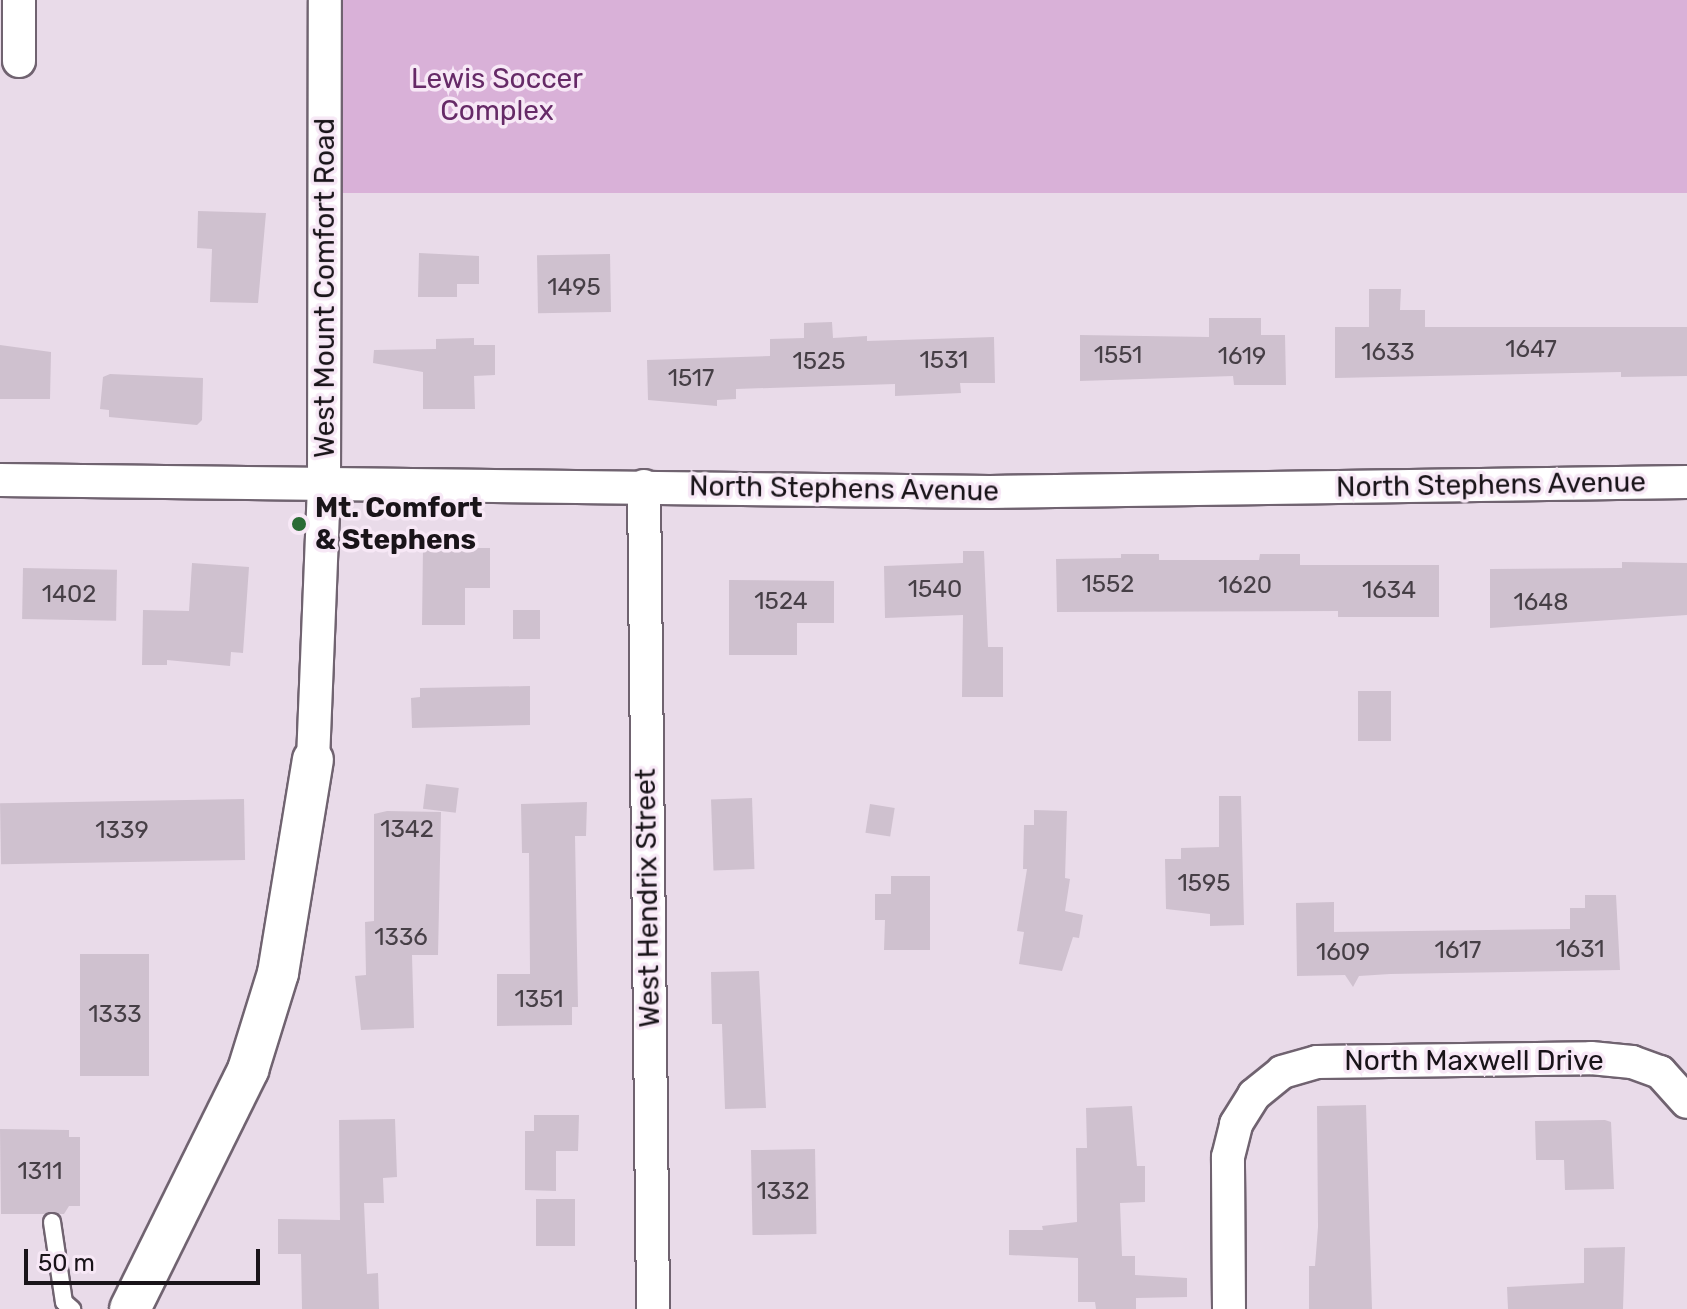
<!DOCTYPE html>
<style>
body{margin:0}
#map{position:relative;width:1687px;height:1309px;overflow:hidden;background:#e9dbe9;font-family:Rubik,sans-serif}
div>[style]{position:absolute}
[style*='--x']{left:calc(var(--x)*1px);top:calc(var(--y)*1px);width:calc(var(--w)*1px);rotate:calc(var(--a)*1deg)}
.green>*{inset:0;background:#d9b1d8;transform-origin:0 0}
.building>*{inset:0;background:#cfc1cf;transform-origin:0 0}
.roads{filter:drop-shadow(2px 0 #706370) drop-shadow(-2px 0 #706370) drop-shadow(0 2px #706370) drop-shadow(0 -2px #706370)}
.service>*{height:16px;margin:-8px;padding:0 8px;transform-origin:8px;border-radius:8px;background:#fff}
.minor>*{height:32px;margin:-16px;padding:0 16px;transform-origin:16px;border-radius:16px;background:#fff}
.tertiary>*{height:40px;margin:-20px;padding:0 20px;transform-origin:20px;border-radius:20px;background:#fff}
.dots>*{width:22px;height:22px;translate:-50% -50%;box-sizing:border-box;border:4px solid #f7e8f6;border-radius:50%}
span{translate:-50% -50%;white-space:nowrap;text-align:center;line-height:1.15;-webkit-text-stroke:7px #f7e8f6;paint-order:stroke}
.number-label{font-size:24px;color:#463f46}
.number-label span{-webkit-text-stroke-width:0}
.park-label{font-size:28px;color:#662a67}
.street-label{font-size:28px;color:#191419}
.poi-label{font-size:28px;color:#191419;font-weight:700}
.left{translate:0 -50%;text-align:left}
.scale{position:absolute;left:24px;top:1249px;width:236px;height:36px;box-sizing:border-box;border:4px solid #191419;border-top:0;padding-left:10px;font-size:24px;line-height:28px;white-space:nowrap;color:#191419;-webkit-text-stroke:6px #f7e8f6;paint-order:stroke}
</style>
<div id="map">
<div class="green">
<i style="left:325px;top:0;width:1362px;height:193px"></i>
</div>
<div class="building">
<i style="clip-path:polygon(198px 211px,266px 213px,258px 303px,210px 302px,212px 249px,197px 248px)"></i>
<i style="clip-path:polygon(419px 253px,479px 256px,479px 284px,457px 284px,457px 297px,418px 297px)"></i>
<i style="left:610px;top:254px;width:58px;height:73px;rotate:89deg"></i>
<i style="clip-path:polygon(1369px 289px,1401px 289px,1400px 310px,1425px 310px,1425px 327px,1687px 327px,1687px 376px,1621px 377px,1621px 372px,1335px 378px,1335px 327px,1369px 327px)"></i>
<i style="clip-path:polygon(1209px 318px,1261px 318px,1261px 335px,1285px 335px,1286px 385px,1234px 385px,1233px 376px,1080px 381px,1080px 335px,1209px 337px)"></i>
<i style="clip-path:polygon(832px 322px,833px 338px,867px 336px,867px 341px,994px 337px,995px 383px,960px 383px,961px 393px,895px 396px,895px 384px,736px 389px,736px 399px,717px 400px,717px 406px,648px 400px,647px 360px,770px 356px,770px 339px,804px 338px,804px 323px)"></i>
<i style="clip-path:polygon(474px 338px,474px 345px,495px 345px,495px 375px,474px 376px,475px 409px,423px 409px,423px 372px,373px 363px,374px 350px,436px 349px,436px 339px)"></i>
<i style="clip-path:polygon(0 345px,51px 352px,50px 399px,0 399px)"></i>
<i style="clip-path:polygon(110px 374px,203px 378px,202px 420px,197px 425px,109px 417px,109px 410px,100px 409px,103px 377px)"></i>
<i style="clip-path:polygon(423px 548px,490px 548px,490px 588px,465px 588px,465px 625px,422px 625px)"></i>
<i style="clip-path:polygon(963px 551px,984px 551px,988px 647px,1003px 647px,1003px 697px,962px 697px,963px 615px,885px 618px,884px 566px,963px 563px)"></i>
<i style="clip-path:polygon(1121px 554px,1159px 554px,1159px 560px,1259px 560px,1260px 554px,1300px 554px,1300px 565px,1439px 565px,1439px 617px,1338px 617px,1338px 611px,1057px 612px,1056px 559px,1121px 558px)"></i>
<i style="clip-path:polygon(1622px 562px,1687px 563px,1687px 615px,1490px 628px,1490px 569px,1622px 568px)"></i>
<i style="clip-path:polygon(192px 563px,249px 567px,243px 653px,231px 652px,230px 666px,167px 660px,167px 665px,142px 665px,143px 610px,189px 611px)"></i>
<i style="left:23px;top:568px;width:94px;height:51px;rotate:1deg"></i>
<i style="clip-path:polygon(729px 580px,834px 581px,834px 623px,797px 623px,797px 655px,729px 655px)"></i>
<i style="left:513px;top:610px;width:27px;height:29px"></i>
<i style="clip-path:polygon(530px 686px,530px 725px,412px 728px,411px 698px,420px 697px,420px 688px)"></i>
<i style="left:1358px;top:691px;width:33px;height:50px"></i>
<i style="left:426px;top:784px;width:33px;height:25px;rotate:7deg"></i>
<i style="clip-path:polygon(1219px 796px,1241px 796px,1244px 925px,1210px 926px,1210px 914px,1166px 909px,1165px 859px,1181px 859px,1181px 848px,1219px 847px)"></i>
<i style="left:752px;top:798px;width:71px;height:41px;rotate:88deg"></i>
<i style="left:244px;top:799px;width:61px;height:244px;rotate:89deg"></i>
<i style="clip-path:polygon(587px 802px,586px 836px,575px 836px,578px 1007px,572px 1007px,572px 1025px,497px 1026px,497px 974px,530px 974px,529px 853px,522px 853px,521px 804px)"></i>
<i style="left:870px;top:804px;width:25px;height:29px;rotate:9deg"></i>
<i style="clip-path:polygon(1034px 810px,1067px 811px,1065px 878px,1070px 879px,1065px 911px,1083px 915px,1079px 938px,1073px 937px,1062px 971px,1019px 964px,1024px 932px,1017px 931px,1027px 869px,1023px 869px,1024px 825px,1034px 825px)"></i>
<i style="clip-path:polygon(387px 811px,441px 812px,438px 955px,412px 955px,414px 1028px,361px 1030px,355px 976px,366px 975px,365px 922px,374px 921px,374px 814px)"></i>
<i style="clip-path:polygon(891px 876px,930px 876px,930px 950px,884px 950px,885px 920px,875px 920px,875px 894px,891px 894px)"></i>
<i style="clip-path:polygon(1585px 895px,1616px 895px,1620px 970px,1390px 974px,1359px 976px,1353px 987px,1345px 975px,1297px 976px,1296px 903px,1334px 902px,1334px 932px,1570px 929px,1570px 908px,1585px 908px)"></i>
<i style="left:80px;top:954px;width:69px;height:122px"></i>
<i style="clip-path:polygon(759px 971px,766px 1108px,725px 1109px,722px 1024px,712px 1024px,711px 972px)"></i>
<i style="clip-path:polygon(1366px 1105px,1372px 1309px,1309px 1309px,1309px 1266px,1315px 1266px,1318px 1227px,1317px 1106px)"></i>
<i style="clip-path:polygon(1132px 1106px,1137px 1166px,1145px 1166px,1145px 1202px,1120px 1203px,1122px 1256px,1135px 1256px,1135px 1275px,1187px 1278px,1187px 1297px,1136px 1298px,1136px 1309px,1096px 1309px,1095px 1302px,1078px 1302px,1078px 1258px,1009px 1255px,1009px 1230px,1043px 1230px,1042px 1226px,1077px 1222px,1076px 1148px,1087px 1148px,1086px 1108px)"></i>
<i style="clip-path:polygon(534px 1115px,579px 1115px,578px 1151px,556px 1151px,556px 1191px,525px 1190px,525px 1131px,534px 1131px)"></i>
<i style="clip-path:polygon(395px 1119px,397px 1177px,383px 1178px,384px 1203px,364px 1203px,367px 1274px,378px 1273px,379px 1309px,302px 1309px,301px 1254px,278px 1254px,278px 1219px,340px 1220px,339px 1120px)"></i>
<i style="clip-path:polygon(1605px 1120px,1611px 1122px,1614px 1189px,1565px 1190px,1564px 1160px,1536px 1160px,1535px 1121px)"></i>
<i style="clip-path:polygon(0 1129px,69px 1130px,69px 1137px,80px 1137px,80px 1206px,69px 1206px,64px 1214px,1px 1214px)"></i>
<i style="left:815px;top:1149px;width:85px;height:64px;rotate:89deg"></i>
<i style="left:536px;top:1199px;width:39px;height:47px"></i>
<i style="clip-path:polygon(1625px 1247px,1623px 1309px,1508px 1309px,1507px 1287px,1584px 1283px,1584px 1248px)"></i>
</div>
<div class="roads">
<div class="service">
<i style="--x:52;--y:1222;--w:81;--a:81.5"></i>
<i style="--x:64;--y:1302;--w:11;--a:41"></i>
</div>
<div class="minor">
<i style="--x:19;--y:61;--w:61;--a:-90"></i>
<i style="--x:0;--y:480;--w:990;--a:0.69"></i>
<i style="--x:990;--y:492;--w:697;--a:-0.82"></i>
<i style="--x:644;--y:486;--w:823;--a:89.37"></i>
<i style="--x:313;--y:760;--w:273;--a:-87.7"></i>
<i style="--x:324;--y:487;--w:487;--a:-89.9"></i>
<i style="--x:1229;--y:1309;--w:152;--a:-90.4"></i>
<i style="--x:1228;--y:1157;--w:34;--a:-76"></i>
<i style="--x:1236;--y:1124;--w:34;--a:-58"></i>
<i style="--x:1254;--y:1095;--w:36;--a:-39"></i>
<i style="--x:1282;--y:1072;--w:36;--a:-16"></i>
<i style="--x:1317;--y:1062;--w:274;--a:-0.8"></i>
<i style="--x:1591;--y:1058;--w:41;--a:5.6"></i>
<i style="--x:1632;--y:1062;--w:30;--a:20"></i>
<i style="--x:1660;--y:1072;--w:40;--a:48"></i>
</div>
<div class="tertiary">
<i style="--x:130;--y:1309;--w:267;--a:-63.7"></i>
<i style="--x:248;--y:1070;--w:102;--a:-72.8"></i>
<i style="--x:278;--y:973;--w:216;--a:-80.7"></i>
</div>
</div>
<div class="dots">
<i style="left:299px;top:524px;background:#2a6b35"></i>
</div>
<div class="number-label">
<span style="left:574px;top:288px">1495</span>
<span style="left:1531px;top:350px">1647</span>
<span style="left:1388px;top:353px">1633</span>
<span style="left:1118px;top:356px">1551</span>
<span style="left:1242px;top:357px">1619</span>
<span style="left:944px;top:361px">1531</span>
<span style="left:819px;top:362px">1525</span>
<span style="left:691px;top:379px">1517</span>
<span style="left:1108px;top:585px">1552</span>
<span style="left:1245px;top:586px">1620</span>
<span style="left:935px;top:590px">1540</span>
<span style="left:1389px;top:591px">1634</span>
<span style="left:69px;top:595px">1402</span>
<span style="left:781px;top:602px">1524</span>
<span style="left:1541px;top:603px">1648</span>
<span style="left:407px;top:830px">1342</span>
<span style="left:122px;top:831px">1339</span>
<span style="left:1204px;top:884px">1595</span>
<span style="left:401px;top:938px">1336</span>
<span style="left:1580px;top:950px">1631</span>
<span style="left:1458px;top:951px">1617</span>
<span style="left:1343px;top:953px">1609</span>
<span style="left:539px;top:1000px">1351</span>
<span style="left:115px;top:1015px">1333</span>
<span style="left:40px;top:1172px">1311</span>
<span style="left:783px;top:1192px">1332</span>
</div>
<div class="park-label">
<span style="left:497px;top:95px">Lewis Soccer<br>Complex</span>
</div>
<div class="street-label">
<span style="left:325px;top:288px;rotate:-90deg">West Mount Comfort Road</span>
<span style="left:1491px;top:485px;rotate:-1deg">North Stephens Avenue</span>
<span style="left:844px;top:489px;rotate:1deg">North Stephens Avenue</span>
<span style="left:648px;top:898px;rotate:-91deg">West Hendrix Street</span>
<span style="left:1474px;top:1061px">North Maxwell Drive</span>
</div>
<div class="poi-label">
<span class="left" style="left:315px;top:524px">Mt. Comfort<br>&amp; Stephens</span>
</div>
<div class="scale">50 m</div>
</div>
